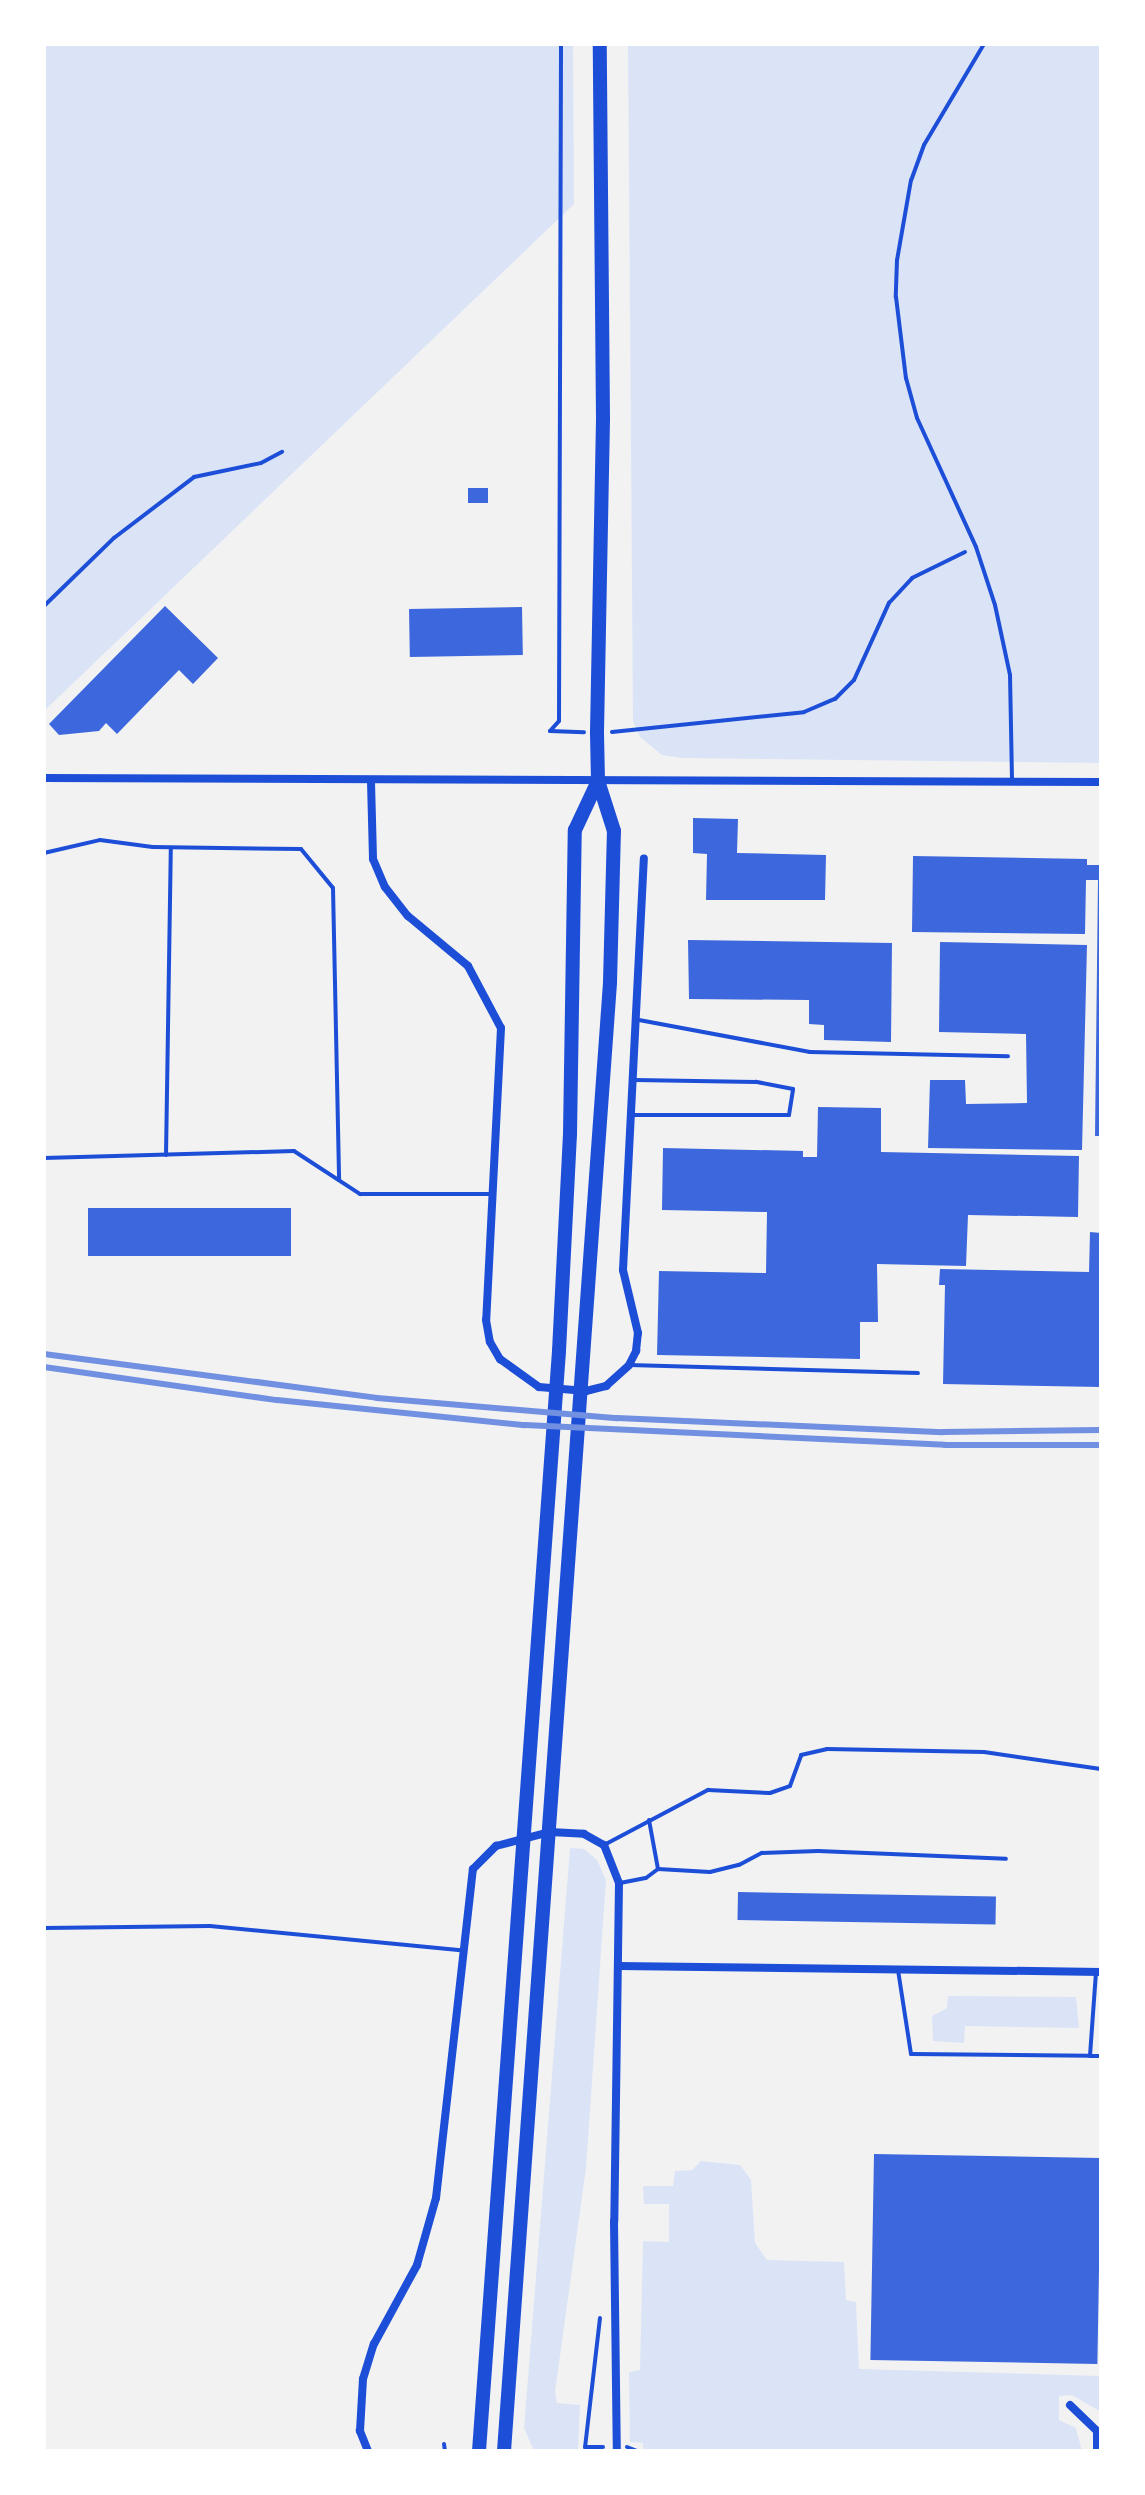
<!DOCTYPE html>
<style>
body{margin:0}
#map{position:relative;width:1145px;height:2495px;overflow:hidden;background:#f2f2f2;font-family:"Noto Sans",sans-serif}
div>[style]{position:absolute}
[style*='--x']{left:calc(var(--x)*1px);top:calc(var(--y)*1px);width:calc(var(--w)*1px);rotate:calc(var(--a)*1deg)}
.green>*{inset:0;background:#dbe4f7}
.building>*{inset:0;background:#3d67dc;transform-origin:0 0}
.path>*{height:4px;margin:-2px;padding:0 2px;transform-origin:2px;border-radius:2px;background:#1d4ed8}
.service>*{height:4px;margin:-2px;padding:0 2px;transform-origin:2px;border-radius:2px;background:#1d4ed8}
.minor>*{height:8px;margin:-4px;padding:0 4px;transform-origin:4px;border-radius:4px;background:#1d4ed8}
.primary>*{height:14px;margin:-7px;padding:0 7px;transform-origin:7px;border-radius:7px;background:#1d4ed8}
.rail>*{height:6px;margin:-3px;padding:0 3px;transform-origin:3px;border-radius:3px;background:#7290e2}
span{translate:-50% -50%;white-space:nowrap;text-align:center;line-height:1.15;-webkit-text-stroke:6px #fff;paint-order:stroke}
.frame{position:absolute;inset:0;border:46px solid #fff;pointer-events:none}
</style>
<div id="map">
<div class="green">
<i style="clip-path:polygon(44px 44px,573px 44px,574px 204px,44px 711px)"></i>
<i style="clip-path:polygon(628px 44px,1101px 44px,1101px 763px,682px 758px,662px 755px,640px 737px,633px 721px)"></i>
<i style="clip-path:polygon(570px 1848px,584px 1849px,597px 1860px,606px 1880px,586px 2168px,555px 2392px,557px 2403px,580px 2405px,578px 2451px,534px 2451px,524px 2428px)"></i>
<i style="clip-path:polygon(948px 1996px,1076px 1997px,1079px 2028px,965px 2026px,964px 2043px,933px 2041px,932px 2016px,947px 2008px)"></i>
<i style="clip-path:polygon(701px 2161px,740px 2165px,751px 2180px,755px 2243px,767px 2260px,844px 2262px,846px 2300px,856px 2302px,859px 2369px,1101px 2376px,1101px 2412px,1072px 2395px,1059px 2396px,1059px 2420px,1076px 2428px,1082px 2451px,643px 2451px,643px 2443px,630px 2442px,629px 2372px,640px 2370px,643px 2241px,669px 2242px,669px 2204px,644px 2204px,643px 2186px,673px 2186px,675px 2171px,692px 2170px)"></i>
</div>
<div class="building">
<i style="left:468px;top:488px;width:20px;height:15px"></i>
<i style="clip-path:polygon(165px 606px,218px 658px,193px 684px,179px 670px,117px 734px,106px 723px,99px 731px,59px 735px,49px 724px)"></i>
<i style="left:522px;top:607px;width:48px;height:113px;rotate:89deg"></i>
<i style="clip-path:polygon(693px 818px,738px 819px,737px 853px,826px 855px,825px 900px,706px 900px,707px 854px,693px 853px)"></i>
<i style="clip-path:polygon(913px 856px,1087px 859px,1087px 865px,1101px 865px,1101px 1136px,1095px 1136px,1098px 880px,1086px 880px,1085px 934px,912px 932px)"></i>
<i style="clip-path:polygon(688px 940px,892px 943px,891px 1042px,824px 1040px,824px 1025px,809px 1024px,809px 1000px,689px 999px)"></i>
<i style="clip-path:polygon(940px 942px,1087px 945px,1082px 1150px,928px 1148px,930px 1080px,965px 1080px,966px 1104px,1027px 1103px,1026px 1034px,939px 1032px)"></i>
<i style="clip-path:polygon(818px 1107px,881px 1108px,881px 1152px,1079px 1156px,1078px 1217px,968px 1215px,966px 1266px,877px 1264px,878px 1322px,860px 1322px,860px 1359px,657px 1355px,659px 1271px,766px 1273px,767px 1212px,662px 1210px,663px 1148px,803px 1151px,803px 1157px,817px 1157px)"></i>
<i style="left:291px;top:1208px;width:48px;height:203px;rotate:90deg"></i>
<i style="clip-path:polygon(1090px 1232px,1101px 1233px,1101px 1387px,943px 1384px,945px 1285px,939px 1285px,940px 1269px,1089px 1272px)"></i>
<i style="left:738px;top:1892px;width:258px;height:28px;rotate:1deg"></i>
<i style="left:874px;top:2154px;width:227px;height:206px;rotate:1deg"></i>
</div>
<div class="path">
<i style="--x:44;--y:606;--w:98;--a:-44.2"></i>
<i style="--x:114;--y:538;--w:101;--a:-37.3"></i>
<i style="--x:194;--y:477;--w:68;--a:-11.8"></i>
<i style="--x:261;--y:463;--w:24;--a:-28"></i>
<i style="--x:550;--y:731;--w:13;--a:-48"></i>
<i style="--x:559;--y:721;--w:677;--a:-89.83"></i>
<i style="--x:550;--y:731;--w:34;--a:2"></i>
<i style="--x:612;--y:732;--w:193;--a:-5.9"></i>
<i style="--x:804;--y:712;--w:34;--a:-23"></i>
<i style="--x:835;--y:699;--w:27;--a:-45"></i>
<i style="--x:854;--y:680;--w:85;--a:-65.6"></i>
<i style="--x:889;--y:603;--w:34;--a:-47"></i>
<i style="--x:912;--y:578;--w:59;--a:-26.1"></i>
<i style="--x:600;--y:2318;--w:130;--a:96.6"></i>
<i style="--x:585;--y:2447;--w:18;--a:0"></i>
<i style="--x:444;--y:2444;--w:7;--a:82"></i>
<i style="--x:627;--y:2447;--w:11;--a:22"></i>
</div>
<div class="service">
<i style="--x:984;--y:44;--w:117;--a:120.7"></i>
<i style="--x:924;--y:145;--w:37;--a:110"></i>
<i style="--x:911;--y:180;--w:81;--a:99.9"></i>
<i style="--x:897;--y:260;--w:37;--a:92"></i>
<i style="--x:896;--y:297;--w:82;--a:83"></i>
<i style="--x:906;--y:378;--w:41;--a:74.6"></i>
<i style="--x:917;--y:418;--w:142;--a:65.4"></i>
<i style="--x:976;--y:547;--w:61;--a:71.9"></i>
<i style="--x:995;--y:605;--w:72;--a:77.9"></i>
<i style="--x:1010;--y:675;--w:106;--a:88.9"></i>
<i style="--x:44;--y:853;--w:57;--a:-13.1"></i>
<i style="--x:100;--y:840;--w:53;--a:7.5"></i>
<i style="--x:153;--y:847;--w:148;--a:0.8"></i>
<i style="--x:301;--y:849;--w:50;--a:50.6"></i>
<i style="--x:333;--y:888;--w:292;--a:88.8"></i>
<i style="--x:639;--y:1020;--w:174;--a:10.6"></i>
<i style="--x:810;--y:1052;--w:198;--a:1.2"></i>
<i style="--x:632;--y:1115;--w:157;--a:0"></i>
<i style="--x:789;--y:1115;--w:26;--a:-81"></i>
<i style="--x:793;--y:1089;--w:38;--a:-169"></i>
<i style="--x:756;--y:1082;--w:121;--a:-179.1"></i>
<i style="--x:166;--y:1155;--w:307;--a:-89.1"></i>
<i style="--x:44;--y:1158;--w:250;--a:-1.6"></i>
<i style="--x:294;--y:1151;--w:79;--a:33.1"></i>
<i style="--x:360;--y:1194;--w:130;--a:0"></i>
<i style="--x:629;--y:1365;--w:289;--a:1.6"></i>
<i style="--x:649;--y:1820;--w:50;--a:79.6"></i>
<i style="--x:658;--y:1869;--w:52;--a:3.3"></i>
<i style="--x:710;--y:1872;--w:30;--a:-14"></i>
<i style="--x:739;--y:1865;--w:26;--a:-28"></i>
<i style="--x:762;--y:1853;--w:56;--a:-2"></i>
<i style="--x:818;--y:1851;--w:188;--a:2.4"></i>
<i style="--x:604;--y:1845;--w:118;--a:-27.9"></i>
<i style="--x:708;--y:1790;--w:62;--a:2.8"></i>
<i style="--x:770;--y:1793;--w:21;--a:-19"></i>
<i style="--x:790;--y:1786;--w:33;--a:-70"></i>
<i style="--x:801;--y:1755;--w:27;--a:-13"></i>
<i style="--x:827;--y:1749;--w:157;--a:1.1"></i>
<i style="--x:984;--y:1752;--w:118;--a:8.3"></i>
<i style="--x:620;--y:1883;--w:26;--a:-11"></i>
<i style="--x:646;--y:1878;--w:15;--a:-37"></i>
<i style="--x:44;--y:1928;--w:166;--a:-0.7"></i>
<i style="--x:210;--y:1926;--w:252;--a:5.5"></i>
<i style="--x:898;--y:1970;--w:85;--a:81.2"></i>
<i style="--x:911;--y:2054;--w:179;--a:0.6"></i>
<i style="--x:1096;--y:1972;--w:84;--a:94.1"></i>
<i style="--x:1090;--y:2056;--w:11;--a:0"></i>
</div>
<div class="minor">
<i style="--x:44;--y:778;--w:1057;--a:0.22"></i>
<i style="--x:371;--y:782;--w:77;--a:88.5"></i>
<i style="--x:373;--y:859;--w:30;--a:67"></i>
<i style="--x:385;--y:887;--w:37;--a:52"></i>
<i style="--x:408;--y:916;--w:78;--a:39.8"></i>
<i style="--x:468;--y:966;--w:70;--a:62"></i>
<i style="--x:501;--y:1028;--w:292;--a:92.9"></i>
<i style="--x:486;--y:1320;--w:22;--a:80"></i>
<i style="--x:490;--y:1342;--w:20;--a:60"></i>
<i style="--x:500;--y:1359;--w:48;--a:35.7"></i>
<i style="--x:539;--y:1387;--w:47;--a:4.9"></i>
<i style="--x:586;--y:1391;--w:21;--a:-14"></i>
<i style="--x:606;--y:1386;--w:31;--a:-42"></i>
<i style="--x:629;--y:1365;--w:16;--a:-63"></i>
<i style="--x:636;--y:1351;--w:18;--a:-84"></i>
<i style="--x:638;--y:1333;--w:65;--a:-103.4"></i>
<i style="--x:623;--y:1270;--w:412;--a:-87.1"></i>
<i style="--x:618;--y:1966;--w:483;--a:0.7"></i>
<i style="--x:1070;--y:2405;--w:37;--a:44"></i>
<i style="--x:1097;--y:2431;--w:20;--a:90"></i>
<i style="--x:368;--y:2451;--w:22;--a:-112"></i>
<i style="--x:360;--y:2431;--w:52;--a:-86.7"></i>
<i style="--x:363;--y:2379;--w:37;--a:-73"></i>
<i style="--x:374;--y:2344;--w:90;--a:-61.4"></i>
<i style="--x:417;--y:2265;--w:70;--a:-74.2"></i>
<i style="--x:436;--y:2198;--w:331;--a:-83.6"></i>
<i style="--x:473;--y:1869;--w:33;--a:-45"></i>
<i style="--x:496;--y:1846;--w:56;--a:-14.5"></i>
<i style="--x:550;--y:1832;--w:34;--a:3"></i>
<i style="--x:584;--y:1834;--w:23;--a:29"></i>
<i style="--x:604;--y:1845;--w:41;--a:68.5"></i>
<i style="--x:619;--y:1883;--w:338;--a:90.8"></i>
<i style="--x:614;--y:2221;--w:230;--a:89.3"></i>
</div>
<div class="primary">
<i style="--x:479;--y:2451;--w:1103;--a:-85.84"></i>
<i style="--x:559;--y:1351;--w:217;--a:-87.1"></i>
<i style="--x:570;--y:1134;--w:304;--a:-89.1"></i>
<i style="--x:575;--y:830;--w:54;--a:-64.9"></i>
<i style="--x:504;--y:2451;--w:1473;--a:-85.87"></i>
<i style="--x:610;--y:982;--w:151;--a:-88.5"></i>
<i style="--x:614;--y:831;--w:52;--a:-107.7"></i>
<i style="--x:598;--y:781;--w:49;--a:-91.2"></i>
<i style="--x:597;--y:732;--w:313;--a:-88.9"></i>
<i style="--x:603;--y:419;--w:375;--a:-90.5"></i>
</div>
<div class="rail">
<i style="--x:44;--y:1354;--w:336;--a:7.5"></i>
<i style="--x:377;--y:1398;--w:241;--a:4.8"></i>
<i style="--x:617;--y:1418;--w:326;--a:2.5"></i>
<i style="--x:943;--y:1432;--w:158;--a:-0.7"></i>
<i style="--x:44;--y:1367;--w:235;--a:8.1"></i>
<i style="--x:277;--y:1400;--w:249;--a:5.8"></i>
<i style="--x:525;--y:1425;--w:420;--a:2.7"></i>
<i style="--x:945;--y:1445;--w:156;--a:0"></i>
</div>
<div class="frame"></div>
</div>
